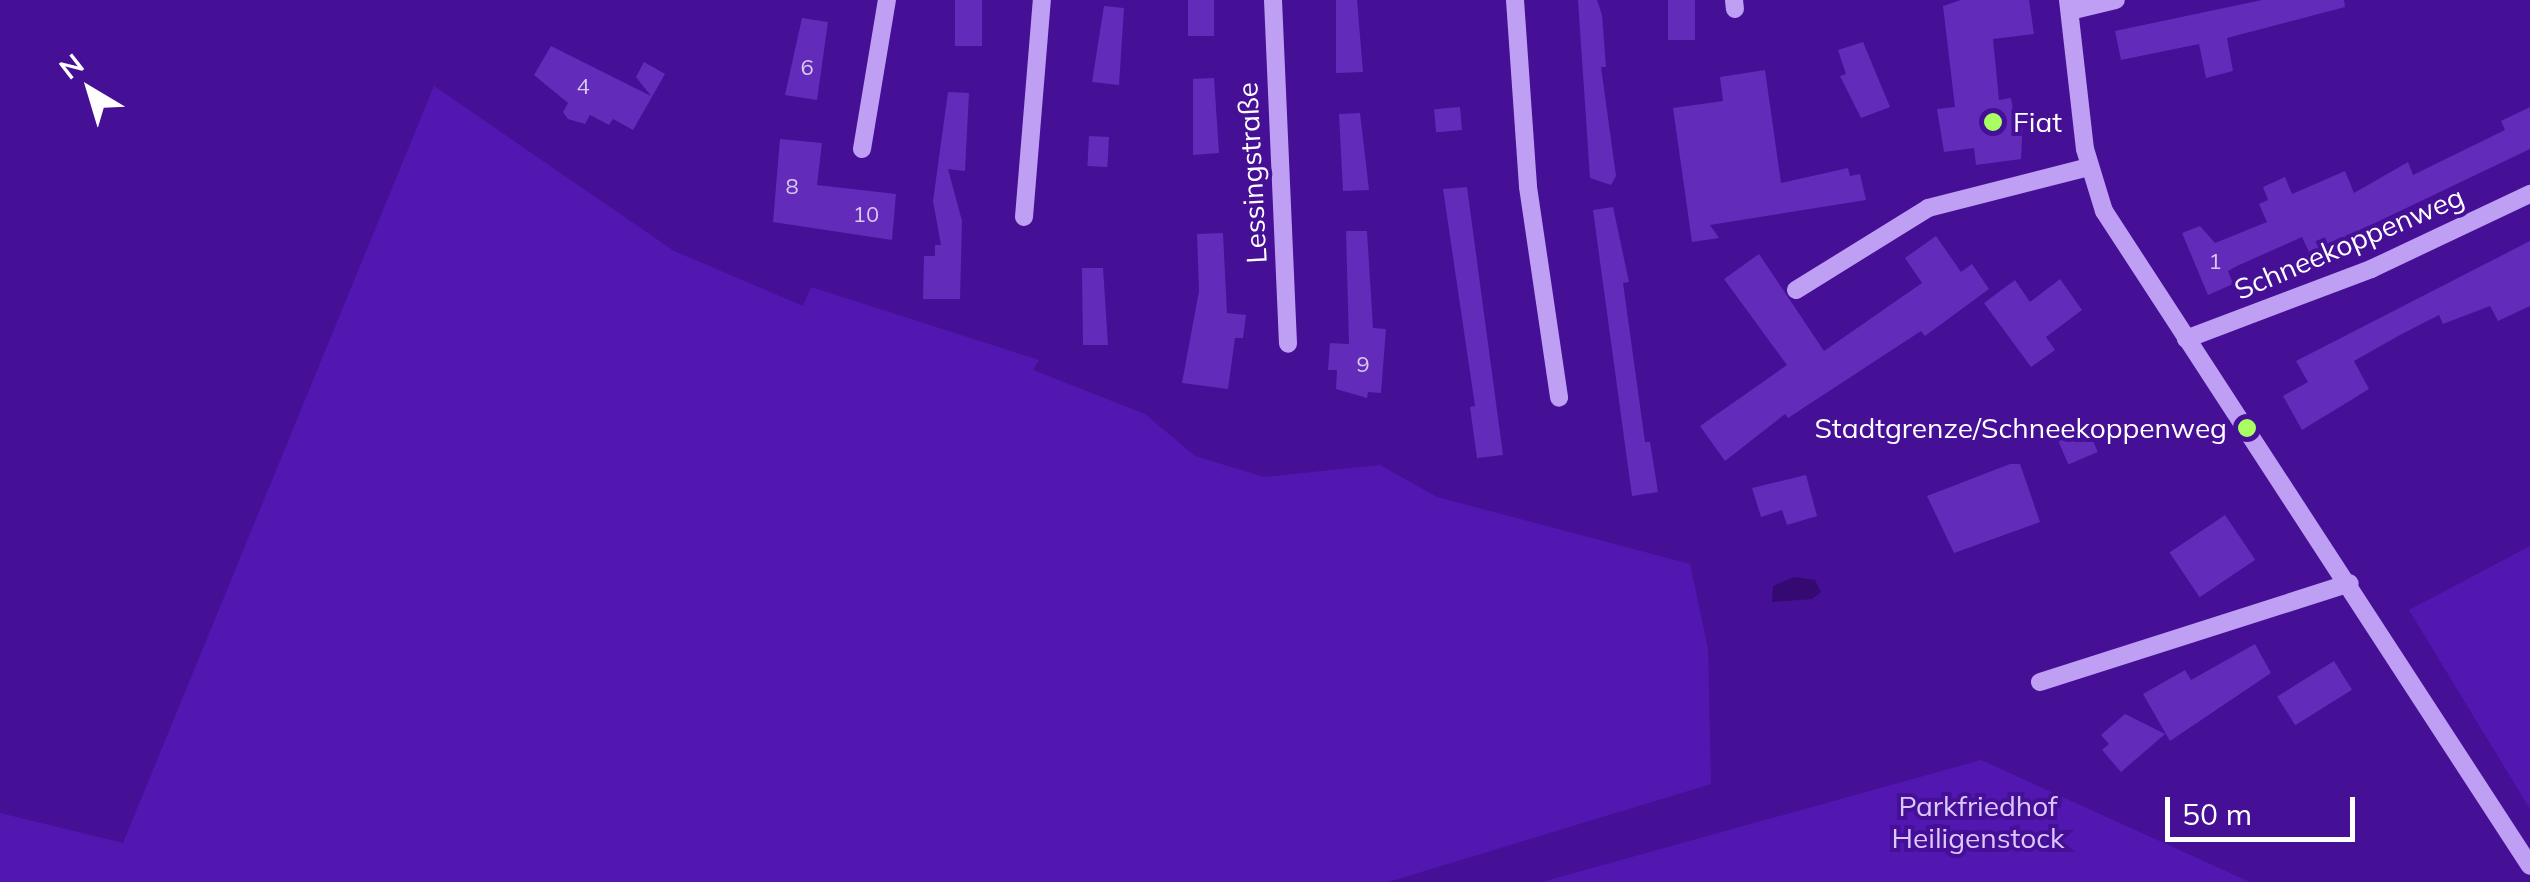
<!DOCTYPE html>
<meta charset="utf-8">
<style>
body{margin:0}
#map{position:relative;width:2530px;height:882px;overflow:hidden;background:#451096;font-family:Mulish,sans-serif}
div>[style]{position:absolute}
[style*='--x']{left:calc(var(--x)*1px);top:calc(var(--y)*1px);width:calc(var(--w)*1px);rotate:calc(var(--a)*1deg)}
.green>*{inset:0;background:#5217b1}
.water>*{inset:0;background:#340972}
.building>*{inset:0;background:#622bba;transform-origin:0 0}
.minor>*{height:18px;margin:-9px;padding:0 9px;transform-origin:9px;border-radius:9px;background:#bf9ff4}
.dots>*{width:28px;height:28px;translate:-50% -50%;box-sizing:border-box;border:5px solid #451096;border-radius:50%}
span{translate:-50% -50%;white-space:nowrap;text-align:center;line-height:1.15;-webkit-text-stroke:8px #451096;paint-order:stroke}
.number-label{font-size:22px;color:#d8caee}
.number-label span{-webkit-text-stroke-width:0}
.poi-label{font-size:28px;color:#fff}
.left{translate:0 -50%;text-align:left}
.right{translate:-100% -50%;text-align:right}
.street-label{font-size:28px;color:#fff}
.park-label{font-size:28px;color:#dcc7fe}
.north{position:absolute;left:40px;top:40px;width:100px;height:100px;-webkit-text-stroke:8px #451096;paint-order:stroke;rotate:322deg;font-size:28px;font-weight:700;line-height:40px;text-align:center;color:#fff}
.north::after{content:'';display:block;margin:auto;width:35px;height:45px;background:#fff;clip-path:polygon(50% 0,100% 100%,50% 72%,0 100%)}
.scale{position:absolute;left:2165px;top:797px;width:190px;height:45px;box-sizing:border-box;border:5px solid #fff;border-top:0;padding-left:12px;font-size:30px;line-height:35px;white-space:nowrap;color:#fff;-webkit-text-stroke:8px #451096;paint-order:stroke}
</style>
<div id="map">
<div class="green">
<i style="clip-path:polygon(434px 86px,674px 251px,803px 306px,811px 287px,1039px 360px,1033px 370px,1145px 414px,1195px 456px,1264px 477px,1380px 465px,1437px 497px,1690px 564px,1708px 649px,1711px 784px,1388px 882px,0 882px,0 813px,123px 843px)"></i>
<i style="clip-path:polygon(2530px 546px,2530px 809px,2409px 610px)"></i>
<i style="clip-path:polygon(1981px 760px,2250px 882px,1542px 882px)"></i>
</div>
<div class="water">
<i style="clip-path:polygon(1794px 577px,1815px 580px,1821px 592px,1812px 599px,1772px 602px,1773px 586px)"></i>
</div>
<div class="building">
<i style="left:955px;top:0;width:27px;height:46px"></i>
<i style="left:1188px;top:0;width:26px;height:36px"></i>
<i style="clip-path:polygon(1336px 0,1357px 0,1363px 72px,1336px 73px)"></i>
<i style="clip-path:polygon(1578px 0,1597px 0,1602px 15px,1606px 67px,1601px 67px,1616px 176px,1611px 185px,1590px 178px)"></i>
<i style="left:1668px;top:0;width:27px;height:40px"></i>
<i style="clip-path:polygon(1961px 0,2029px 0,2034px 34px,1993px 39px,1999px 100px,2011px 98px,2014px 117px,2023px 116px,2021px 159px,1976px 165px,1974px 148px,1944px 152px,1937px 109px,1955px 107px,1943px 6px)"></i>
<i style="clip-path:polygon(2262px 0,2344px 0,2345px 7px,2227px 38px,2233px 71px,2206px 78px,2199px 44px,2121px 60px,2115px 31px)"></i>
<i style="clip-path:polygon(1104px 6px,1124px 8px,1119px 85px,1092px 82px)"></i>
<i style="clip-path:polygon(802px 18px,828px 22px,817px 100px,785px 95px)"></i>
<i style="clip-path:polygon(1863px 42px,1890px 107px,1861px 118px,1840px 76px,1846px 74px,1838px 50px)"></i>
<i style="clip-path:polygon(551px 46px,651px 96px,636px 77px,644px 62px,665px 74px,633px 130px,613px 119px,609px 125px,590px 115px,585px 124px,568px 119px,563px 112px,568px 103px,534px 75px)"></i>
<i style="clip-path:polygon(1765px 70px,1781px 183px,1848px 168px,1850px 176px,1860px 174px,1866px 200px,1710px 225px,1719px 238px,1692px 242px,1673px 108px,1723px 101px,1720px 77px)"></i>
<i style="clip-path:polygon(1214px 78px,1219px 153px,1193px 155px,1193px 79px)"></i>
<i style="clip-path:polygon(948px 92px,969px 93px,965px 171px,948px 169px,962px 221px,960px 299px,923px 299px,924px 256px,935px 256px,935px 245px,941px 245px,933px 201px)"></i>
<i style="left:1460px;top:107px;width:23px;height:26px;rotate:85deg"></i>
<i style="clip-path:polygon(2530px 107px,2530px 149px,2310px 254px,2302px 237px,2237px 266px,2228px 271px,2233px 284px,2208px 295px,2182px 233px,2200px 226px,2215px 243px,2267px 222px,2259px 204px,2268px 200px,2263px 187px,2285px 177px,2292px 194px,2345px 171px,2354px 193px,2408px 162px,2413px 175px,2505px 130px,2501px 121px)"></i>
<i style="clip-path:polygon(1360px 113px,1369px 190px,1343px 191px,1339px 114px)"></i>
<i style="left:1089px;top:136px;width:20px;height:30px;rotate:3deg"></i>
<i style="clip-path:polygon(780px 139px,822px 143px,817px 185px,896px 194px,892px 240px,773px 222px)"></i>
<i style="clip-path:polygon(1467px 187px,1503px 455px,1477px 458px,1470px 407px,1475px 406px,1443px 189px)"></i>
<i style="clip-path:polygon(1613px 207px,1629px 282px,1623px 283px,1645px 442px,1650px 442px,1658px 492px,1632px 496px,1593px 210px)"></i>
<i style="clip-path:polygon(1346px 231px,1367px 231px,1373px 328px,1386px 329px,1381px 393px,1368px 392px,1367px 398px,1336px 389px,1337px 370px,1328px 370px,1330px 343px,1349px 344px)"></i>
<i style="clip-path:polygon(1223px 233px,1227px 313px,1246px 315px,1243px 338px,1235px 338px,1228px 389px,1182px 383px,1199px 291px,1197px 234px)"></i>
<i style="clip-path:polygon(1936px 236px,1961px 272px,1972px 264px,1989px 289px,1925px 336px,1921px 331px,1788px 418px,1785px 414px,1725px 461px,1700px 426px,1787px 365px,1724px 279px,1759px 254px,1824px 351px,1922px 283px,1905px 258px)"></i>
<i style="clip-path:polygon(2530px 241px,2530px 306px,2498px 321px,2490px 306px,2443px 324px,2439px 315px,2400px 335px,2354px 361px,2369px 389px,2302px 430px,2283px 396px,2308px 382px,2296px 361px)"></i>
<i style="clip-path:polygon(1082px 268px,1103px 268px,1108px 345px,1083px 345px)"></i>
<i style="clip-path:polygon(2060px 279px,2082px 310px,2046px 337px,2055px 350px,2031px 367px,1984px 303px,2015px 280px,2030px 302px)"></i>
<i style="left:2088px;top:429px;width:25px;height:32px;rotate:67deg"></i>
<i style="clip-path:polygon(2010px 464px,2020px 464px,2040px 522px,1954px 553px,1927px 496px)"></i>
<i style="clip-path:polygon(1806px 475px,1817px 516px,1787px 525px,1782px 510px,1761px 517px,1752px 488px)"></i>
<i style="left:2225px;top:515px;width:54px;height:67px;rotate:56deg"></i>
<i style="clip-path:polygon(2255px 644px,2271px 673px,2170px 741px,2143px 694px,2185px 670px,2191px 680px)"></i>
<i style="left:2334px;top:661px;width:34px;height:67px;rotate:58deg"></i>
<i style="clip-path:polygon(2125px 714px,2165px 734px,2121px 772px,2102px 750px,2109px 744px,2101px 735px)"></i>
</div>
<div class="minor">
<i style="--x:1273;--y:0;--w:344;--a:87.5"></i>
<i style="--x:1515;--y:0;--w:187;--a:86"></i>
<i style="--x:1528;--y:187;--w:213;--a:81.6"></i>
<i style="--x:1734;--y:0;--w:9;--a:84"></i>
<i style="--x:2068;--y:0;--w:150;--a:83.5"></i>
<i style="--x:2085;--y:149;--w:65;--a:73"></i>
<i style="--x:2104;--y:211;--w:781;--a:56.96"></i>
<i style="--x:2070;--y:11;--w:47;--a:-13.4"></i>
<i style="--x:862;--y:149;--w:151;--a:-80.5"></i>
<i style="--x:1024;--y:217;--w:218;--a:-85.3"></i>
<i style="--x:1796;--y:290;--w:155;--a:-31.8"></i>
<i style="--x:1928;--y:208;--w:166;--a:-14.3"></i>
<i style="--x:2186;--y:339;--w:198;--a:-20.7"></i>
<i style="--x:2371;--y:269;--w:176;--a:-25.3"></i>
<i style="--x:2040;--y:682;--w:325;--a:-17.7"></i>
</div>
<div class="dots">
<i style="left:1993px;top:122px;background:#a9ff62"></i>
<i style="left:2247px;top:428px;background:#a9ff62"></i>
</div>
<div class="number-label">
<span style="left:807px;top:68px">6</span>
<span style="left:583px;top:87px">4</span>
<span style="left:792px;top:187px">8</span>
<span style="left:866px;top:215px">10</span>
<span style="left:2215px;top:262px">1</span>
<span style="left:1363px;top:365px">9</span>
</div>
<div class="poi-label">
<span class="left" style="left:2013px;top:122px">Fiat</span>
<span class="right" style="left:2227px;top:428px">Stadtgrenze/Schneekoppenweg</span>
</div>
<div class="street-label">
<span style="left:1252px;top:173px;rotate:-93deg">Lessingstraße</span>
<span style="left:2349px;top:243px;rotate:-23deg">Schneekoppenweg</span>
</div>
<div class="park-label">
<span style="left:1978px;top:822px">Parkfriedhof<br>Heiligenstock</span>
</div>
<div class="north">N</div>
<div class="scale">50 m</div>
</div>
